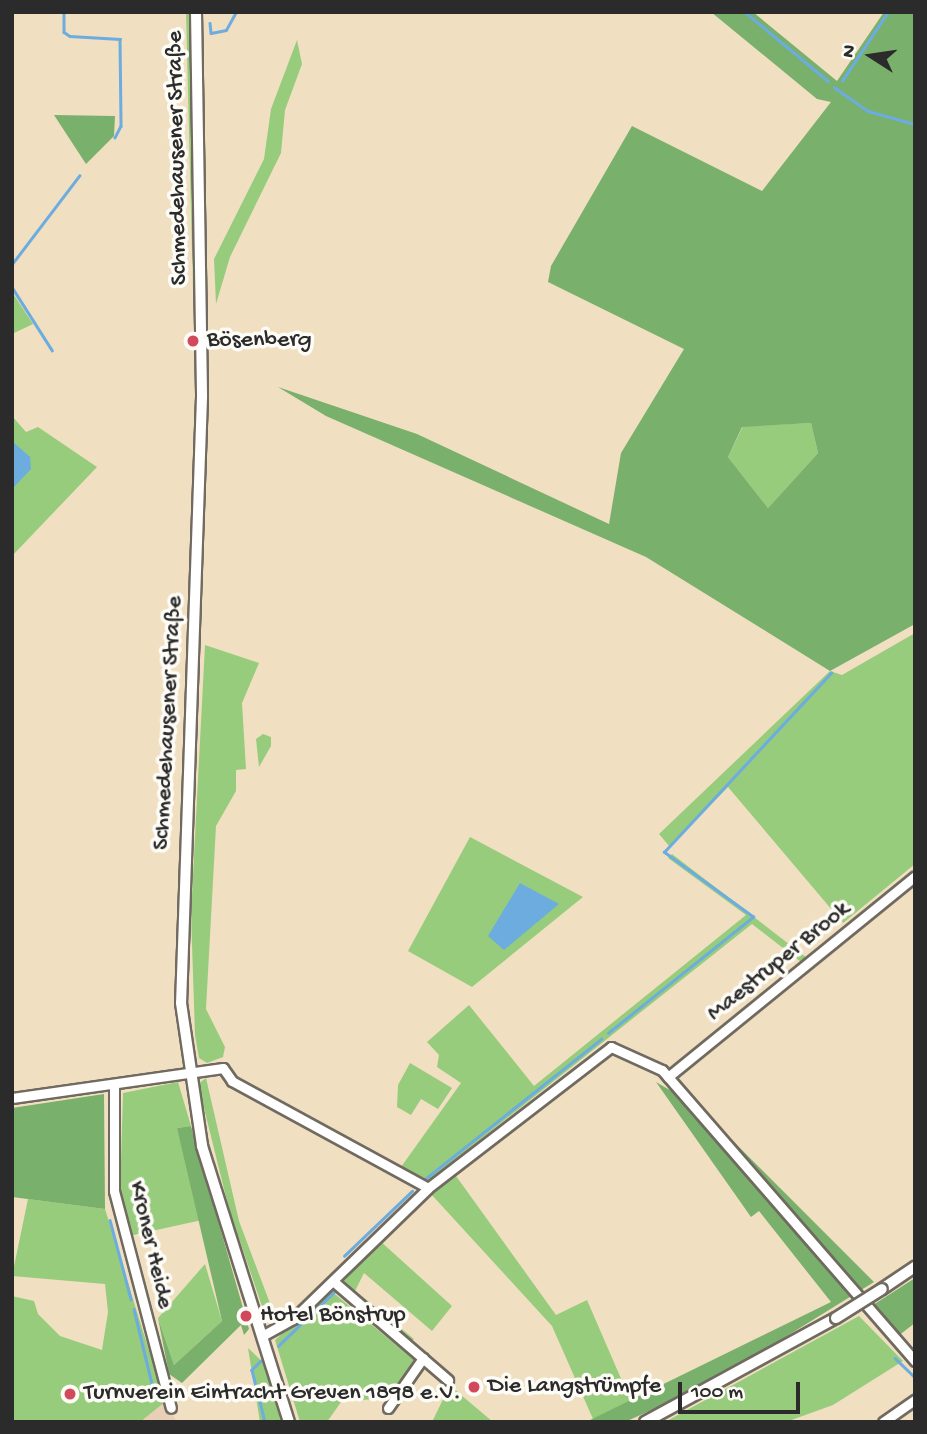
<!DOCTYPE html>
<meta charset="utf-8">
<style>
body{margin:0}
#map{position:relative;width:927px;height:1434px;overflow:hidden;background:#f1dfc1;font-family:"Gochi Hand",sans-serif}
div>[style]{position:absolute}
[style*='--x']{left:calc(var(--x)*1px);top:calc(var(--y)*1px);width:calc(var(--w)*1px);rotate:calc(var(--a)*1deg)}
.built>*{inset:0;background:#e8cfb6}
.green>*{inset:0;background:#97cc7d}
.forest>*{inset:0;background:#79b06c}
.water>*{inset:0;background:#6cacdf}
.stream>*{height:2.5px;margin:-1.25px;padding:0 1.25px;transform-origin:1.25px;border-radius:1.25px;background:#6cacdf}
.roads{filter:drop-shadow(2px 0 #706a60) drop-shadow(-2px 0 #706a60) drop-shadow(0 2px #706a60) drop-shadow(0 -2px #706a60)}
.minor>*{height:9px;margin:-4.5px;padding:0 4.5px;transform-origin:4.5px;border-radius:4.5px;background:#fff}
.major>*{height:10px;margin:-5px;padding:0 5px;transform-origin:5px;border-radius:5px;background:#fff}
.bridges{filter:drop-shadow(2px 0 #706a60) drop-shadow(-2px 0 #706a60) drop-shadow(0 2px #706a60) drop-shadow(0 -2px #706a60)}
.major-bridge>*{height:10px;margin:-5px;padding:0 5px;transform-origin:5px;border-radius:5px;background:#fff}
.dots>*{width:19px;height:19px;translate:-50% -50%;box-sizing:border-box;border:4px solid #fdfcf7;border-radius:50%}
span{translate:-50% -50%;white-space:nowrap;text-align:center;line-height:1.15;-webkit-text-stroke:7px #fdfcf7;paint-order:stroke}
.street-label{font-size:24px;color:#2b2b2b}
.poi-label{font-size:24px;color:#2b2b2b}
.left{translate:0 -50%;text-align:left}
.frame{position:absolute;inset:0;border:14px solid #2b2b2b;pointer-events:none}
.north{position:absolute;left:836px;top:21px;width:70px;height:70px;-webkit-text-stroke:5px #fdfcf7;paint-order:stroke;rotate:282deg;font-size:19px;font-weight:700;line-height:28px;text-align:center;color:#2b2b2b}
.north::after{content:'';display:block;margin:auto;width:24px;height:32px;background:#2b2b2b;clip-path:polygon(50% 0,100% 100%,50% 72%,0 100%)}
.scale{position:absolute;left:678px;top:1382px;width:122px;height:32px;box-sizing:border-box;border:4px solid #2b2b2b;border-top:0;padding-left:9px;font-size:21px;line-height:24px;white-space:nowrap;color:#2b2b2b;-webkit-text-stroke:5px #fdfcf7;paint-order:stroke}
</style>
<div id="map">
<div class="built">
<i style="clip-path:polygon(165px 1402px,177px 1422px,140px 1422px)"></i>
</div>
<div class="green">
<i style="clip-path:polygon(186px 12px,191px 12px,193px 291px)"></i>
<i style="clip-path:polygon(297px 40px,302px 64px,285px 110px,281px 153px,230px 257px,216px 304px,214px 259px,264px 159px,271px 109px)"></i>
<i style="clip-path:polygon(12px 292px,33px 324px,12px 334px)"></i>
<i style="clip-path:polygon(12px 416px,26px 432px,38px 427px,97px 467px,12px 556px)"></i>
<i style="clip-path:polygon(811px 423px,818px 453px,768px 508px,728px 457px,743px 426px)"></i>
<i style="clip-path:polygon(915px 633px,915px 864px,843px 923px,728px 787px,670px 847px,659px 834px,830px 671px,842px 675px)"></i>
<i style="clip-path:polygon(205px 645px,259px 663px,242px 703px,246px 769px,236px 770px,236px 791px,216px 826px,206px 1009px,225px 1047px,223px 1057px,207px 1063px,199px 1058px,195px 1035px,191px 914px)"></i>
<i style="clip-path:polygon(263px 734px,271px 737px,271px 746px,259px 767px,256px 739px)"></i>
<i style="clip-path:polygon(470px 837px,583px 897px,472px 987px,408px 951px)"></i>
<i style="clip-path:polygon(672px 854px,807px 958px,801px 962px,752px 924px,429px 1180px,401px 1167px,461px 1083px,437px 1067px,439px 1055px,427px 1042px,469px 1005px,534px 1086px,746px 915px,668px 858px)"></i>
<i style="clip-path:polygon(410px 1063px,452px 1088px,438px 1109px,421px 1099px,411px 1115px,397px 1107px,398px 1085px)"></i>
<i style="clip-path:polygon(206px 1078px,239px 1221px,277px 1322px,267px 1321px,229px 1209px,198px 1084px)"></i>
<i style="clip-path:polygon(178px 1082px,191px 1126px,177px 1128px,202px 1220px,129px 1236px,120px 1195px,123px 1093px)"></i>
<i style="clip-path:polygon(456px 1176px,556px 1315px,587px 1300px,632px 1404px,593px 1419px,552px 1326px,431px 1194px)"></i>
<i style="clip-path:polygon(28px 1199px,105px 1209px,165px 1402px,140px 1422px,12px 1422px,12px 1296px,34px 1301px,38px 1314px,60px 1336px,102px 1350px,108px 1312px,105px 1284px,12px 1276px)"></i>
<i style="clip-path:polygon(379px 1240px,452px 1306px,432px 1331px,364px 1273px,355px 1291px,343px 1282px)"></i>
<i style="clip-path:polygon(205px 1264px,222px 1321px,174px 1365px,158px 1318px)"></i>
<i style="clip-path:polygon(330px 1290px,414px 1360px,390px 1398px,361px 1400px,348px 1392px,327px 1422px,300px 1422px,275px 1340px)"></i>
<i style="clip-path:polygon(359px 1294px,414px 1339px,409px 1343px)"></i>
<i style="clip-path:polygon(859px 1316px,903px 1361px,833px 1405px,786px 1422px,665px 1422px)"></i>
<i style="clip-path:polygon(248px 1348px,267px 1366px,281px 1422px,260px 1422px)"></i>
<i style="clip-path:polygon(450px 1385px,461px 1395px,493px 1422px,432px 1422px)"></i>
</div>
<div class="forest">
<i style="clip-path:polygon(evenodd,711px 12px,753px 12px,837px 81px,884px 12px,915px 12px,915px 624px,830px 671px,646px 557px,326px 416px,278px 387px,417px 434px,609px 524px,621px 453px,684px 349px,548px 282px,551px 266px,632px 126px,762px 191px,831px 102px,817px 99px,711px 12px,811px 423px,818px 453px,768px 508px,728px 457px,742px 427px,811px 423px)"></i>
<i style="clip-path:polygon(54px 115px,115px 116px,114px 136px,86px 164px)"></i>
<i style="clip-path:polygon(656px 1082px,700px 1108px,874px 1282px,713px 1382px,625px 1422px,586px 1422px,831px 1302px,759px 1211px,751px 1217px)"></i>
<i style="clip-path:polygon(104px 1094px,105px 1209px,12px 1197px,12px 1108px)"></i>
<i style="clip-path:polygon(191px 1126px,249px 1329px,244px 1335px,241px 1325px,182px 1383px,169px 1374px,158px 1318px,174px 1365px,222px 1321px,177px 1128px)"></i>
<i style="clip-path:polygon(915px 1278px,915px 1323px,898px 1336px,873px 1305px)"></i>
</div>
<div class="water">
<i style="clip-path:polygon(12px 441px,30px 457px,31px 469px,12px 489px)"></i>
<i style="clip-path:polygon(520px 883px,559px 904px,504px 950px,488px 936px)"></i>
</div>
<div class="stream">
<i style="--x:64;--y:12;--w:20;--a:90"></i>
<i style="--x:64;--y:32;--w:7;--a:34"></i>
<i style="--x:70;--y:36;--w:50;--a:3.4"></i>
<i style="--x:120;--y:39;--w:87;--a:89.3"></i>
<i style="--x:121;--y:126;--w:13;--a:117"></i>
<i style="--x:745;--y:12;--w:108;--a:39.7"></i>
<i style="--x:210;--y:23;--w:10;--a:84"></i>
<i style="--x:211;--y:33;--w:15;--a:-11"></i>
<i style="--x:226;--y:30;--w:21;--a:-61"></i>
<i style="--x:842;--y:81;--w:83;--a:-56.3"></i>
<i style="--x:834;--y:87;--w:42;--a:35.2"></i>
<i style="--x:868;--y:111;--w:49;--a:15.5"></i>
<i style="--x:12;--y:264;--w:111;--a:-52.7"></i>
<i style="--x:12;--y:287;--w:75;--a:57.6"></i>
<i style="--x:608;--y:1033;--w:186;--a:-38.7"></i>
<i style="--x:753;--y:917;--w:110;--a:-143.9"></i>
<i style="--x:664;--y:852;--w:245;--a:-47"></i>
<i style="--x:425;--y:1179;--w:225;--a:-38.5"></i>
<i style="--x:110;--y:1220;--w:82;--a:75.1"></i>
<i style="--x:344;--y:1256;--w:94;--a:-43.7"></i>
<i style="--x:134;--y:1309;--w:85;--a:76.5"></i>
<i style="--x:278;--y:1346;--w:78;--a:-44"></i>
<i style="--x:895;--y:1358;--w:28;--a:44"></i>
<i style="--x:261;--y:1361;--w:13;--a:135"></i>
<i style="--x:252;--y:1370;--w:54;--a:76"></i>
</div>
<div class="roads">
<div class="minor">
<i style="--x:668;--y:1077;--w:318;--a:-39.1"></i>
<i style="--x:114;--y:1087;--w:104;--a:90"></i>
<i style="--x:114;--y:1191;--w:224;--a:75.3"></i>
<i style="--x:12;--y:1098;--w:213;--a:-8.1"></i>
<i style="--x:223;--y:1068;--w:16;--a:55"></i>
<i style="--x:232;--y:1081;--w:223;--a:28.6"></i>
<i style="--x:333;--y:1281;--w:152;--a:40.7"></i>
<i style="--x:262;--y:1336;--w:35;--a:-29"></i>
<i style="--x:293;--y:1319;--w:188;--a:-44.1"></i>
<i style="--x:428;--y:1188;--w:231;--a:-37.6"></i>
<i style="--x:611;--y:1047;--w:56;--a:24.3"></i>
<i style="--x:662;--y:1070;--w:386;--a:49"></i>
<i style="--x:388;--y:1408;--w:61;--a:-55"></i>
<i style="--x:883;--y:1422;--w:39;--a:-35"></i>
</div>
<div class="major">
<i style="--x:196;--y:12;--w:385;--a:89.1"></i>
<i style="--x:202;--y:397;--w:606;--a:91.98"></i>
<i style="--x:181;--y:1003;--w:145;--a:81.6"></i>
<i style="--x:202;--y:1146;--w:289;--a:72.5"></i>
<i style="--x:882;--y:1289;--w:40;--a:-34"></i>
<i style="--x:645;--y:1422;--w:217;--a:-28.6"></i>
</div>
</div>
<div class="bridges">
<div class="major-bridge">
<i style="--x:836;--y:1318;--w:54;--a:-32.2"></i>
</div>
</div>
<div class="dots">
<i style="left:193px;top:341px;background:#d1495b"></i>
<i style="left:246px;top:1316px;background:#d1495b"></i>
<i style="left:474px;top:1387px;background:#d1495b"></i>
<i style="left:70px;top:1394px;background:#d1495b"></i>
</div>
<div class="street-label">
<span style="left:178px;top:158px;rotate:-91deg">Schmedehausener Straße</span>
<span style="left:169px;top:723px;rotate:-87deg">Schmedehausener Straße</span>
<span style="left:779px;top:962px;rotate:-39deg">Maestruper Brook</span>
<span style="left:150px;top:1245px;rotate:77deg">Kroner Heide</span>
</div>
<div class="poi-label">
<span class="left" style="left:207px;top:341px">Bösenberg</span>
<span class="left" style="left:260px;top:1316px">Hotel Bönstrup</span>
<span class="left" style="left:488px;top:1387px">Die Langstrümpfe</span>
<span class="left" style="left:84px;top:1394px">Turnverein Eintracht Greven 1898 e.V.</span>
</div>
<div class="frame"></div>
<div class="north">N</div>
<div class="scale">100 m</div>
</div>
